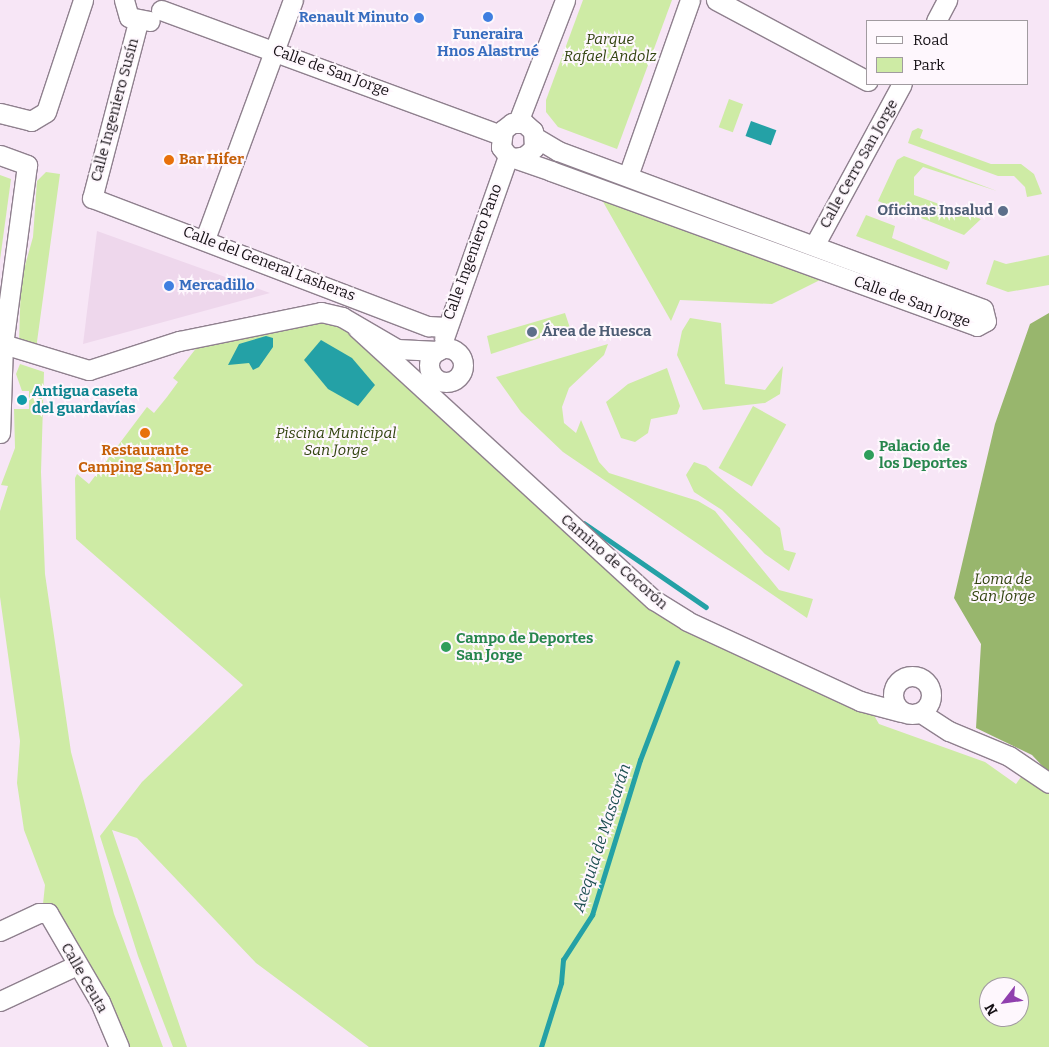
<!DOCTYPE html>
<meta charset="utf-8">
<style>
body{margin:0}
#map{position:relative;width:1049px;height:1047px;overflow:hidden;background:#f7e6f6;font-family:Bitter,serif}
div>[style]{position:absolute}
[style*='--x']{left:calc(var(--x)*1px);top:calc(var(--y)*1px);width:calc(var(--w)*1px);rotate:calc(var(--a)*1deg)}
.built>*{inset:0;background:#eed7ec}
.green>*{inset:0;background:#ceeba5;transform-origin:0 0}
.forest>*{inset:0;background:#98b66d}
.water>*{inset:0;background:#24a1a6;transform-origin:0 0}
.stream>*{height:4.5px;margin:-2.25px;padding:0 2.25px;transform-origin:2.25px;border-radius:2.25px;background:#24a1a6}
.roads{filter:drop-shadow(1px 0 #8f808e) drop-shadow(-1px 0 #8f808e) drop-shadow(0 1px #8f808e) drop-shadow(0 -1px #8f808e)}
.minor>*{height:19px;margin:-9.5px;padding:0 9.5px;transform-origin:9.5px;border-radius:9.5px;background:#fff}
.minor>.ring{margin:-9.5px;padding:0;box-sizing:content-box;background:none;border:19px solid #fff;border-radius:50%}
.dots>*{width:14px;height:14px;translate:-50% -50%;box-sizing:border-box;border:2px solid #fef7fd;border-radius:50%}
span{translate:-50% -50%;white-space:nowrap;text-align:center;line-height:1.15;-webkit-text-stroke:4px #fef7fd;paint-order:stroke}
.shop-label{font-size:15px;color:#366cbe;font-weight:700}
.right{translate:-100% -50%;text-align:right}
.left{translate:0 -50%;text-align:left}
.park-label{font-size:15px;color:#31430e;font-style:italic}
.street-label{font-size:15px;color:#151015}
.food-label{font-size:15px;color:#c56008;font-weight:700}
.service-label{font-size:15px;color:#4e5e75;font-weight:700}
.culture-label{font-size:15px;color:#0d838f;font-weight:700}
.leisure-label{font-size:15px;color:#27864d;font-weight:700}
.water-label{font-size:16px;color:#1d4f51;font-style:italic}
.legend{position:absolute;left:866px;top:20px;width:162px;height:65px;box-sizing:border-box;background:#fef7fd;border:1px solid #a19ba0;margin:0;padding:6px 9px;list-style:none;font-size:15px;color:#151015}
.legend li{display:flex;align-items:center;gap:10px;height:25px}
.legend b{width:25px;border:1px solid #a19ba0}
.north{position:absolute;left:979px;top:977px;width:50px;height:50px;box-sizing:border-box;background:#fef7fd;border:1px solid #a19ba0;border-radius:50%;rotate:240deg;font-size:14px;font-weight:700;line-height:20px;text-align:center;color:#151015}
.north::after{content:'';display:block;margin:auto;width:18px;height:22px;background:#903fae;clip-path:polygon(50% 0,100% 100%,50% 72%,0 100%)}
</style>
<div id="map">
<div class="built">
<i style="clip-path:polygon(97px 231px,270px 293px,83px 344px)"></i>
</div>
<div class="green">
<i style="clip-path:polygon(583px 0,672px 0,617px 149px,558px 127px,546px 112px,546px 100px)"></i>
<i style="left:729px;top:99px;width:15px;height:30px;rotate:20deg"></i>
<i style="clip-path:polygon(918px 128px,923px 130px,920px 138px,991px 164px,1021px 164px,1034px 174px,1042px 194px,1027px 197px,1025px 187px,1014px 176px,998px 176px,908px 143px,912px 131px)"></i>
<i style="clip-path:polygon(904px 156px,997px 191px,923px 167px,914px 177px,914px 195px,981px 219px,964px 235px,878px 201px,897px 160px)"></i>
<i style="clip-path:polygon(46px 172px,60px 174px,36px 349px,19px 343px,21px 280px,33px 237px,37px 181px)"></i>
<i style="clip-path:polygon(0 175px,11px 179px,0 260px)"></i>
<i style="clip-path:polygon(602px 200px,808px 275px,820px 280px,772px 304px,680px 300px,671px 321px)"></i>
<i style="clip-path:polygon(866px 215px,895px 226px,892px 238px,950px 262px,947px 270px,856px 236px)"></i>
<i style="clip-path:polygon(1049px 255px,1049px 285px,1008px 292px,986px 284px,994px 260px,1006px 264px)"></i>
<i style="clip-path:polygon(565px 313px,570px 328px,491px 354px,487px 336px)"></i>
<i style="clip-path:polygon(690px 318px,721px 323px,725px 384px,765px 390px,783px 366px,780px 394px,765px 403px,703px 410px,677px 355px,682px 331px)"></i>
<i style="clip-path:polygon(evenodd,319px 320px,343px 326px,647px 608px,652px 604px,872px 712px,879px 724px,985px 762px,1016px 784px,1023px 774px,1049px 792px,1049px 1047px,369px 1047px,256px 963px,137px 838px,112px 830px,187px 1047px,173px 1047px,138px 956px,100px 836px,142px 782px,243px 685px,76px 539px,75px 478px,77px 474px,89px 484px,147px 407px,154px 413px,167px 397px,178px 382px,173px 378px,201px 342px,319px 320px,989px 987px,1019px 987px,1019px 1017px,989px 1017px,989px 987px)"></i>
<i style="clip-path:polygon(608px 344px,604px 355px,569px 388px,562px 407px,564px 423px,576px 433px,581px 420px,599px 462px,609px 473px,698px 501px,715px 511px,779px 590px,813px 599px,807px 618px,563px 452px,521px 412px,496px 377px)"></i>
<i style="clip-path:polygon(20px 364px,44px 372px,41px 472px,45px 574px,71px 752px,114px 914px,163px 1047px,126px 1047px,43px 904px,45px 885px,24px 830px,17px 783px,20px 741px,0 597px,0 511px,8px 486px,1px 485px,15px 448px,14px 409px,29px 409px,29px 391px,22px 391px,16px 374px)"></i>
<i style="clip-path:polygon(667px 368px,680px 406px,677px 414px,651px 419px,648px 433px,635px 442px,621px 438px,606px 402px,628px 384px)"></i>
<i style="left:753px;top:406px;width:38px;height:71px;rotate:29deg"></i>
<i style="clip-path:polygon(694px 462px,706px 466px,780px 528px,784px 550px,796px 553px,789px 571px,765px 554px,722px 510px,694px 492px,686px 475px)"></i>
</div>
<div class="forest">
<i style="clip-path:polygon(1049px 313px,1049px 773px,1032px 755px,976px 728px,981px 644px,954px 598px,995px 424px,1030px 324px)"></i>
</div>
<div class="water">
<i style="left:751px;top:121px;width:27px;height:16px;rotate:20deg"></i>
<i style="clip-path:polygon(266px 336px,273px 338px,273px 347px,259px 367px,253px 370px,249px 363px,228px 365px,239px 344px)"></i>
<i style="clip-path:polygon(321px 340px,352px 358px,375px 385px,358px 406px,328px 389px,304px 360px)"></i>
</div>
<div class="stream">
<i style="--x:584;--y:523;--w:148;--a:34.5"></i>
<i style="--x:541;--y:1047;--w:67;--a:-72.6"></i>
<i style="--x:561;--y:983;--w:23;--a:-85"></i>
<i style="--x:563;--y:960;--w:54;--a:-57.2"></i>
<i style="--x:592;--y:915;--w:162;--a:-72.8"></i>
<i style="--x:640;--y:760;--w:104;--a:-69.1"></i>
</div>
<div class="roads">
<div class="minor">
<i style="--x:124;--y:0;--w:18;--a:74"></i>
<i style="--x:129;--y:17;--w:21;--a:11"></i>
<i style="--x:716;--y:0;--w:172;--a:28.1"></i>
<i style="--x:161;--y:10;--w:361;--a:20.2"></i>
<i style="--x:936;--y:21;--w:24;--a:-62"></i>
<i style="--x:138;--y:22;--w:182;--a:104.6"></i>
<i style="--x:92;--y:198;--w:360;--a:20.9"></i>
<i style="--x:428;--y:326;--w:18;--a:3"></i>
<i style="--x:0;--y:113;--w:32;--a:14"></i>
<i style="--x:31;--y:121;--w:17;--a:-31"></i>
<i style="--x:46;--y:112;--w:118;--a:-71.7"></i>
<i style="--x:518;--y:122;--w:131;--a:-68.9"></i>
<i style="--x:0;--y:155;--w:29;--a:20"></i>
<i style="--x:27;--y:165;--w:181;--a:97.6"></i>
<i style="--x:3;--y:344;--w:89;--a:91.9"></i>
<i style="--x:514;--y:158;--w:11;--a:-10"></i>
<i style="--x:525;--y:156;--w:12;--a:-42"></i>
<i style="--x:534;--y:148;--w:17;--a:-93"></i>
<i style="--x:533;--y:131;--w:12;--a:-138"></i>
<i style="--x:524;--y:123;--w:12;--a:180"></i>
<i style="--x:512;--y:123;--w:11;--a:142"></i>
<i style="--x:503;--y:130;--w:17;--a:97"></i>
<i style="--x:501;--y:147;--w:11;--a:52"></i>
<i style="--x:508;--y:156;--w:6;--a:18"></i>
<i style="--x:514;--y:158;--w:39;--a:19"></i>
<i style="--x:551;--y:171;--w:453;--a:20"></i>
<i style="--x:977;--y:326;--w:10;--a:-29"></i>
<i style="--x:986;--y:321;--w:12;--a:-104"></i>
<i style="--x:983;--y:309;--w:453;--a:-159.6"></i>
<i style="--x:558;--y:151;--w:27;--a:-149"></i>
<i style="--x:628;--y:176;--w:187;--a:-70.6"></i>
<i style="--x:205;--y:239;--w:255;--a:-69.8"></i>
<i style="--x:815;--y:244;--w:182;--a:-61.5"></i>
<i style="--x:357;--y:328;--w:403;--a:42.5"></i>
<i style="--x:654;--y:600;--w:39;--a:32"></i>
<i style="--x:687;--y:621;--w:191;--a:24.8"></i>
<i style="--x:860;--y:701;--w:42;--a:15"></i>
<i style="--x:444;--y:338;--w:193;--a:-70.6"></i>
<i style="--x:0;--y:343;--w:93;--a:16.9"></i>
<i style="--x:89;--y:370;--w:95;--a:-17.9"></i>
<i style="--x:179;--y:341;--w:145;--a:-11.5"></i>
<i style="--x:321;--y:312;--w:22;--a:13"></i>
<i style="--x:342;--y:317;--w:64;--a:30.2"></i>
<i style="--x:397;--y:349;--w:41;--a:2.8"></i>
<i class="ring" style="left:429px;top:348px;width:15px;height:15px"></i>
<i class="ring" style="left:893px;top:676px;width:19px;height:19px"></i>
<i style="--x:921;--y:713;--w:33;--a:33"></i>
<i style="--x:949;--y:731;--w:65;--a:22.6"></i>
<i style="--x:1009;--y:756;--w:48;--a:34"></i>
<i style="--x:0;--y:931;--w:43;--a:-24.8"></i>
<i style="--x:39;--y:913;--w:9;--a:0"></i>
<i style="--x:48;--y:913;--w:103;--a:59.7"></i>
<i style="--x:100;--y:1002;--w:49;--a:67.1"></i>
<i style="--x:0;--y:1001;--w:83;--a:-25"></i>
</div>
</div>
<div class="dots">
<i style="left:488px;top:17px;background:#3f7fe0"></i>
<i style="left:419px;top:18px;background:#3f7fe0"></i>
<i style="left:169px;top:160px;background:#e8710a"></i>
<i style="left:1003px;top:211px;background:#5c6f8a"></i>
<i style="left:169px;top:286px;background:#3f7fe0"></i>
<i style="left:532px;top:332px;background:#5c6f8a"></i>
<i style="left:22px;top:400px;background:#0f9aa8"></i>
<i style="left:145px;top:433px;background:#e8710a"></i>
<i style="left:869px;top:455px;background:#2e9e5b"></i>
<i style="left:446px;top:647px;background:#2e9e5b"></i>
</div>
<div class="shop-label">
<span class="right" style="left:409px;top:18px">Renault Minuto</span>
<span style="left:488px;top:43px">Funeraira<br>Hnos Alastrué</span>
<span class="left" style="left:179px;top:286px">Mercadillo</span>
</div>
<div class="park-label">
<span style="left:610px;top:48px">Parque<br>Rafael Andolz</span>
<span style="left:336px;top:442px">Piscina Municipal<br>San Jorge</span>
<span style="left:1003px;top:588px">Loma de<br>San Jorge</span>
</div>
<div class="street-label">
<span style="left:331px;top:71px;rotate:20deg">Calle de San Jorge</span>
<span style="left:115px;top:110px;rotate:-75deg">Calle Ingeniero Susín</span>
<span style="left:859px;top:164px;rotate:-61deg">Calle Cerro San Jorge</span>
<span style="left:473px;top:252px;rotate:-70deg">Calle Ingeniero Pano</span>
<span style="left:269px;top:264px;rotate:21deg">Calle del General Lasheras</span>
<span style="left:912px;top:302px;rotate:20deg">Calle de San Jorge</span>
<span style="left:614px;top:562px;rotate:41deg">Camino de Cocorón</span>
<span style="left:84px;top:978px;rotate:60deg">Calle Ceuta</span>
</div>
<div class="food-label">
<span class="left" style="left:179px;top:160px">Bar Hifer</span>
<span style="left:145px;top:459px">Restaurante<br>Camping San Jorge</span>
</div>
<div class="service-label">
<span class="right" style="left:993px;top:211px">Oficinas Insalud</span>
<span class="left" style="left:542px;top:332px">Área de Huesca</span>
</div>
<div class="culture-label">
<span class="left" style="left:32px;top:400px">Antigua caseta<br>del guardavías</span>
</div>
<div class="leisure-label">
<span class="left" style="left:879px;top:455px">Palacio de<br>los Deportes</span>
<span class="left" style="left:456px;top:647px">Campo de Deportes<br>San Jorge</span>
</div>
<div class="water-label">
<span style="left:602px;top:838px;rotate:-72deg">Acequia de Mascarán</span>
</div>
<ul class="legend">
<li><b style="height:6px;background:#fff"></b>Road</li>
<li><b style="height:14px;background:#ceeba5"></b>Park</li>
</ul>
<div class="north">N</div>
</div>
